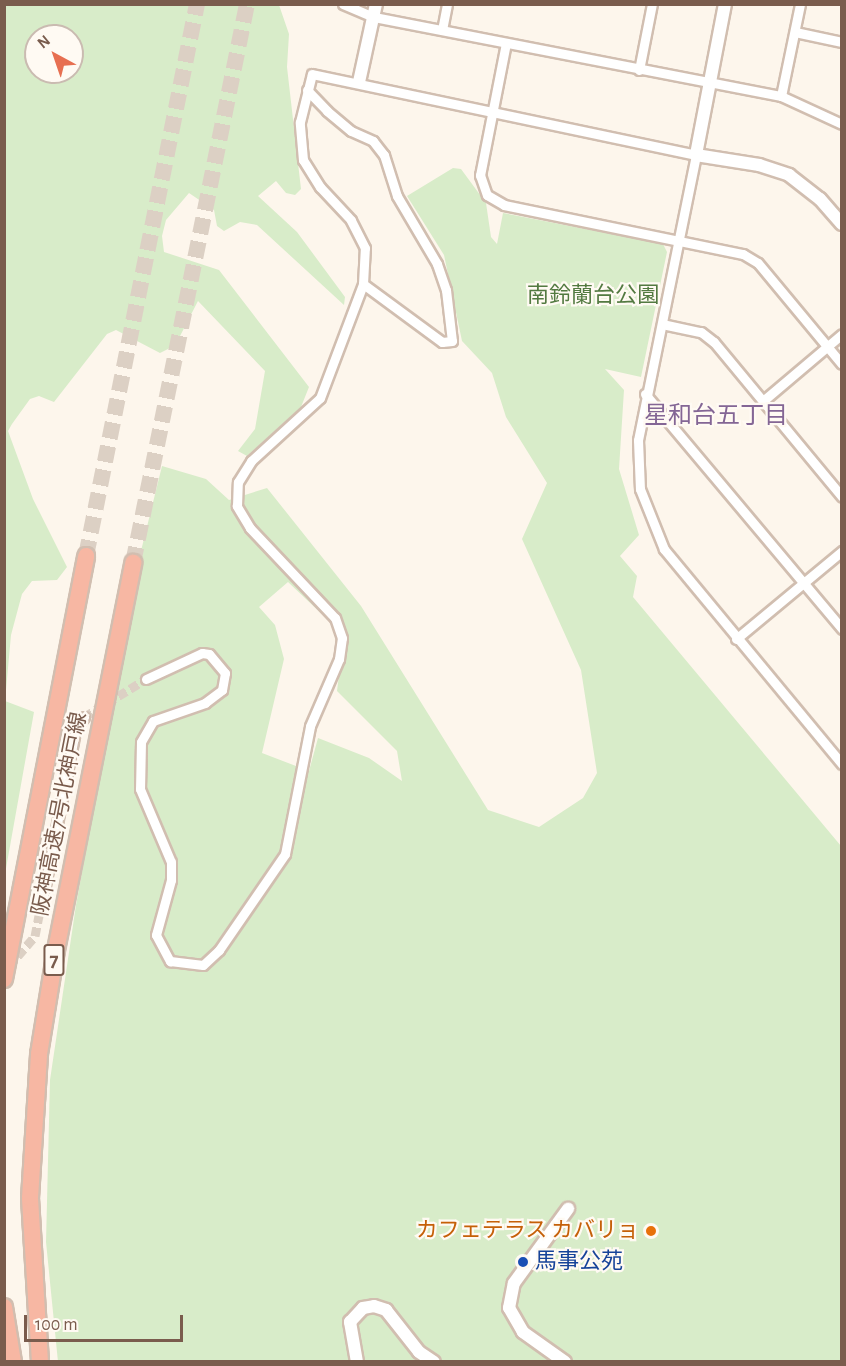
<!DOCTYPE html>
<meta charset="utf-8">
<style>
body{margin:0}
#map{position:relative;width:846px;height:1366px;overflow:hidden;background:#fdf6ec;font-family:"Alegreya Sans","Noto Sans JP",sans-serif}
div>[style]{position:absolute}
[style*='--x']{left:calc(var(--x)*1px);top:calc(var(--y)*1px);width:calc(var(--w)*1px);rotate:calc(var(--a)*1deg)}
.green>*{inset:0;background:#d8ecc9}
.minor-tunnel>*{height:9px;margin-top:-4.5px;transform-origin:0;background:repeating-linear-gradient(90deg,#dcd0c4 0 9px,transparent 0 13.5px)}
.motorway-tunnel>*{height:16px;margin-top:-8px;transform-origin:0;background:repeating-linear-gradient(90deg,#dcd0c4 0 16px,transparent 0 24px)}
.roads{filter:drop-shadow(2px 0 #d1beb0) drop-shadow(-2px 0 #d1beb0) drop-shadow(0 2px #d1beb0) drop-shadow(0 -2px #d1beb0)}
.minor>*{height:9px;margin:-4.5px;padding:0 4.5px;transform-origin:4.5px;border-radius:4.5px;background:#fff}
.tertiary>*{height:12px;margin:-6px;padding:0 6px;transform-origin:6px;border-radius:6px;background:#fff}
.motorway>*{height:16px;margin:-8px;padding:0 8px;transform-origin:8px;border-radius:8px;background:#f7b7a3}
.dots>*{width:16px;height:16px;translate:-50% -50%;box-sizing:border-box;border:3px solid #fffaf3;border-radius:50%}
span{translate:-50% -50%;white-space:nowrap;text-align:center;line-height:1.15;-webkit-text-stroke:4.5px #fffaf3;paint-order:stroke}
.shield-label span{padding:2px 4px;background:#fffaf3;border:2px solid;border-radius:4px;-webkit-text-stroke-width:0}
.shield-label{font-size:21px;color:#7a5c4d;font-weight:700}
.park-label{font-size:22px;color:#537a41}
.street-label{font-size:22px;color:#7a5c4d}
.food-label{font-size:22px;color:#c56008}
.right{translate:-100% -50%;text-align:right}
.transit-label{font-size:22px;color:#164399}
.left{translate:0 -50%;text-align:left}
.neighbourhood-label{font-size:24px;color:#846695}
.frame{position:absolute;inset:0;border:6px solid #7a5c4d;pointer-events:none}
.north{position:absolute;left:24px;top:24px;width:60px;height:60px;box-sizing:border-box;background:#fffaf3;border:2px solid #cabbb1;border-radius:50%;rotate:320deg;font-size:16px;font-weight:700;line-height:24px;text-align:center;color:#7a5c4d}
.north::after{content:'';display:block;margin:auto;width:21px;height:27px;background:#e76f51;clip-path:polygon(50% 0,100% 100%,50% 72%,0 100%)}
.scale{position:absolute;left:24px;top:1315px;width:159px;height:27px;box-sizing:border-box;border:3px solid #7a5c4d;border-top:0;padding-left:8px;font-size:18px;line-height:21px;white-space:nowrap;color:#7a5c4d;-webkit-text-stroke:4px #fffaf3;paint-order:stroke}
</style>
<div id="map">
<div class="green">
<i style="clip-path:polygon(evenodd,5px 5px,279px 5px,289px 34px,287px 67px,301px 189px,295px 195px,286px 193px,276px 181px,258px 196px,297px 232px,345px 297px,344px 305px,257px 225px,240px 222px,224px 231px,217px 226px,214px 210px,189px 193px,166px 220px,162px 236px,164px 252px,219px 270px,309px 387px,301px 407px,247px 456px,238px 451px,255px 429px,265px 371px,198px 301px,179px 338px,168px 349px,160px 353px,116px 330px,107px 334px,54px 402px,39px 396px,30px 399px,12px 424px,8px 431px,33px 499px,67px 567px,57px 580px,32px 581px,22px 594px,11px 635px,5px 701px,34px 712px,5px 874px,5px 5px,36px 36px,72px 36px,72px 72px,36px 72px,36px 36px)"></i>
<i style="clip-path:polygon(evenodd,453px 168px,461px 169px,486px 203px,491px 237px,497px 244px,503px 213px,663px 244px,667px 252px,641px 377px,605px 369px,624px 390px,619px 469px,639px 535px,620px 556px,637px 576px,633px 597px,841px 846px,841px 1361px,58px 1362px,46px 1242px,50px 1080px,76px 905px,139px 559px,162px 466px,206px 479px,229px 500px,267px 488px,361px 606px,488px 810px,539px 827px,583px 798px,597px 773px,581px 670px,522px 539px,547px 483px,506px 417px,492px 373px,462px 341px,444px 255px,407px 196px,453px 168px,288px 582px,344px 635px,337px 691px,397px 751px,402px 781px,369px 758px,318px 738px,309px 771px,262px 753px,284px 659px,275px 625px,259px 607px,288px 582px)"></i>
</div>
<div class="minor-tunnel">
<i style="--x:84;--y:717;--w:73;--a:-31.5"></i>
<i style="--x:9;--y:966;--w:40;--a:-49"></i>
<i style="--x:35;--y:936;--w:36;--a:-79"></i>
</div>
<div class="motorway-tunnel">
<i style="--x:86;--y:556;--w:563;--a:-78.63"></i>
<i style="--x:133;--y:563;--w:571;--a:-78.47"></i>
</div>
<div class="roads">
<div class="minor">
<i style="--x:343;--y:4;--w:34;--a:23"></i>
<i style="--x:374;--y:17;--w:415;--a:11"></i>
<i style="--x:781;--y:96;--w:67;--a:24.7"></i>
<i style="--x:442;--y:30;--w:26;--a:-79"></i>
<i style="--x:795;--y:32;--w:48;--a:12"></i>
<i style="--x:506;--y:43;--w:135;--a:101.1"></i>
<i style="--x:480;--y:175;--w:21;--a:71"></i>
<i style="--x:487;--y:195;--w:20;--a:30"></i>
<i style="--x:504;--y:205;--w:244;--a:11.6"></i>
<i style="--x:743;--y:254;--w:17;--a:31"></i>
<i style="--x:758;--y:263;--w:131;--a:50.3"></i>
<i style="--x:639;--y:70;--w:67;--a:-78.9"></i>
<i style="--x:307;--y:90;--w:29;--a:46"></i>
<i style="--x:327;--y:111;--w:31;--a:40"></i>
<i style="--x:351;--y:131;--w:24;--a:24"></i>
<i style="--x:373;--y:141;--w:18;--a:52"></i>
<i style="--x:384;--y:155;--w:43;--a:72.4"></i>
<i style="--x:397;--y:196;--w:79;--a:59.5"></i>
<i style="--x:437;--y:264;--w:28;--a:71"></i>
<i style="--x:446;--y:290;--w:51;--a:83.3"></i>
<i style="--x:452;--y:341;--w:10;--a:174"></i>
<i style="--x:442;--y:342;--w:98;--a:-143.7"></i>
<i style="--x:781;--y:96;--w:94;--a:-78.3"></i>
<i style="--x:662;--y:324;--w:40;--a:12"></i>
<i style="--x:701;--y:332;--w:16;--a:38"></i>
<i style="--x:714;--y:342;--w:201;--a:50.4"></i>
<i style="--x:645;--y:394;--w:307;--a:50"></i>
<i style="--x:764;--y:400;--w:102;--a:-40.2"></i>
<i style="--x:736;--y:639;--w:138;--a:-39.7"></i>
<i style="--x:146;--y:679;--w:62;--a:-24.9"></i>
<i style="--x:202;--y:653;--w:7;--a:8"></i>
<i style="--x:209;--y:654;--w:25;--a:50"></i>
<i style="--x:225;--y:673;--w:17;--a:100"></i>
<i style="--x:222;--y:690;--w:21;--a:143"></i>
<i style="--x:205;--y:703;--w:55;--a:160.9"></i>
<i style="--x:153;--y:721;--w:24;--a:120"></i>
<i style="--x:141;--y:742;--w:47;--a:91.2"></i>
<i style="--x:140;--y:789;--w:79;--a:67"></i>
<i style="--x:171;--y:862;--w:18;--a:90"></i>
<i style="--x:171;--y:880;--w:57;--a:105.3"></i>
<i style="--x:156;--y:935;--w:30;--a:62"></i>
<i style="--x:170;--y:961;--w:33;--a:7"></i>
<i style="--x:203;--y:965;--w:22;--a:-43"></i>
<i style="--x:219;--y:950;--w:116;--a:-55.5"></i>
<i style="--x:285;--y:854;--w:130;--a:-78.9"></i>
<i style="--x:310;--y:726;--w:73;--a:-66.6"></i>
<i style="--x:339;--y:659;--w:21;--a:-82"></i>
<i style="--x:342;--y:638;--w:21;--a:-109"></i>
<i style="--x:335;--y:618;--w:124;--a:-133.4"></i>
<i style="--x:250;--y:528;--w:26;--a:-121"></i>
<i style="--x:237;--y:506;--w:24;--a:-88"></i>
<i style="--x:238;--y:482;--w:25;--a:-58"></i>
<i style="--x:251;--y:461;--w:93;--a:-42.4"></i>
<i style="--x:320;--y:398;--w:122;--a:-69.3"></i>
<i style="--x:363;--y:284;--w:36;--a:-87"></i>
<i style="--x:365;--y:248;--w:31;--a:-117"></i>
<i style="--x:351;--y:220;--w:45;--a:-133.2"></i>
<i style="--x:320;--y:187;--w:32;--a:-122"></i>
<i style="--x:303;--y:160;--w:38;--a:-95"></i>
<i style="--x:300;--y:122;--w:49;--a:-76"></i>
<i style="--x:312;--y:74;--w:392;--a:11.9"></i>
<i style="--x:696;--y:155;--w:291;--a:101.5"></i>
<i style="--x:638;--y:440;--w:49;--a:87.7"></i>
<i style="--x:640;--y:489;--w:65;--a:68.2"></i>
<i style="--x:664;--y:549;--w:279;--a:50.4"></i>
<i style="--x:42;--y:901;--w:178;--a:-79"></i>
<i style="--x:76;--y:726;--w:12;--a:-48"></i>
</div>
<div class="tertiary">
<i style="--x:725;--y:4;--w:154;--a:100.9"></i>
<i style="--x:696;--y:155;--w:64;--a:9"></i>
<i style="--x:759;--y:165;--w:32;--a:18"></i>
<i style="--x:789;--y:175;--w:39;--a:38"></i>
<i style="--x:820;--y:199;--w:33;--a:49"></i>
<i style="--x:359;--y:82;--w:80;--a:-77.7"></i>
<i style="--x:357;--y:1362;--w:41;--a:-99.9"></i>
<i style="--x:350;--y:1322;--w:19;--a:-47"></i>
<i style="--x:363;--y:1308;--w:11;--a:-10"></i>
<i style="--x:374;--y:1306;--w:13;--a:18"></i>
<i style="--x:386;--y:1310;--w:53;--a:51.8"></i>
<i style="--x:419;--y:1352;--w:18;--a:34"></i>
<i style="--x:565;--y:1362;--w:52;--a:-144.5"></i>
<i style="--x:523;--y:1332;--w:28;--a:-120"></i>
<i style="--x:509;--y:1308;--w:25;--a:-79"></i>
<i style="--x:514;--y:1283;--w:92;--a:-53.9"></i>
</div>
<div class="motorway">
<i style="--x:4;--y:979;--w:431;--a:-79"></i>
<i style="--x:4;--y:1307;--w:56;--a:80.7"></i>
<i style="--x:40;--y:1362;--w:164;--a:-93.5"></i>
<i style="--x:30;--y:1198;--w:144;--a:-86.4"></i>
<i style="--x:39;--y:1054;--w:105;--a:-80.7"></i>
<i style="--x:56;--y:950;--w:395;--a:-78.7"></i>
</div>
</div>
<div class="dots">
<i style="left:651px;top:1231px;background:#e8710a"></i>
<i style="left:523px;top:1262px;background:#1a4fb4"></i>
</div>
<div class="shield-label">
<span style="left:54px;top:960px">7</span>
</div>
<div class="park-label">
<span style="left:593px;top:296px">南鈴蘭台公園</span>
</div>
<div class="street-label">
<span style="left:60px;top:814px;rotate:-79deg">阪神高速7号北神戸線</span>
</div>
<div class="food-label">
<span class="right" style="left:639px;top:1231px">カフェテラス カバリョ</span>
</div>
<div class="transit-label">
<span class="left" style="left:535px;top:1262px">馬事公苑</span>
</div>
<div class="neighbourhood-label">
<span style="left:716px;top:417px">星和台五丁目</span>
</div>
<div class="frame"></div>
<div class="north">N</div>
<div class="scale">100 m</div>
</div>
